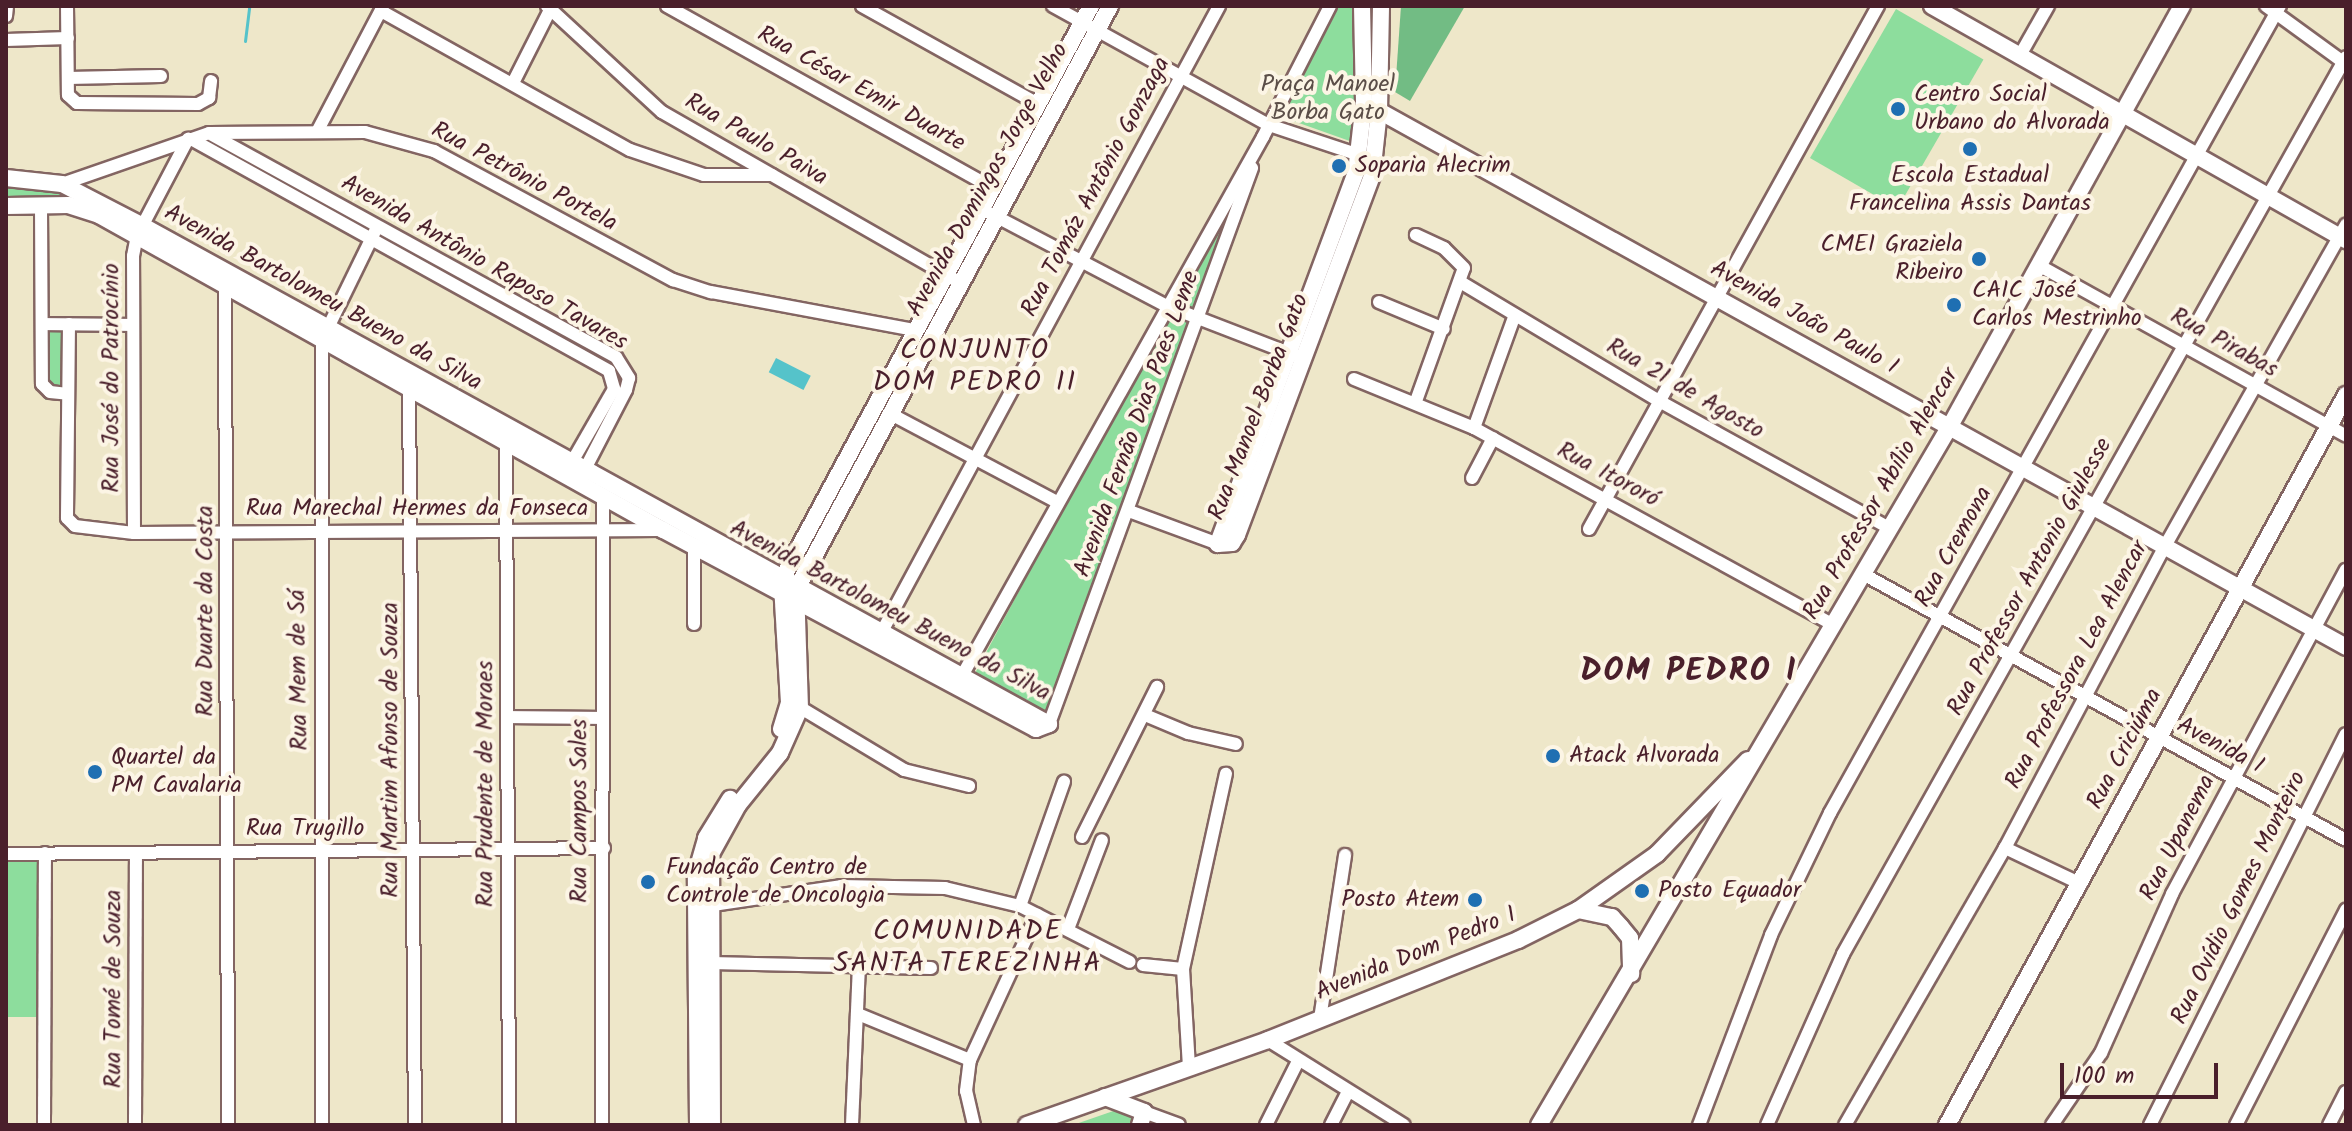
<!DOCTYPE html>
<meta charset="utf-8">
<style>
body{margin:0}
#map{position:relative;width:2352px;height:1131px;overflow:hidden;background:#eee7c9;font-family:Kalam,sans-serif}
div>[style]{position:absolute}
[style*='--x']{left:calc(var(--x)*1px);top:calc(var(--y)*1px);width:calc(var(--w)*1px);rotate:calc(var(--a)*1deg)}
.green>*{inset:0;background:#8ddd9d;transform-origin:0 0}
.forest>*{inset:0;background:#72bc84}
.water>*{inset:0;background:#55c3ca;transform-origin:0 0}
.stream>*{height:3px;margin:-1.5px;padding:0 1.5px;transform-origin:1.5px;border-radius:1.5px;background:#55c3ca}
.roads{filter:drop-shadow(2px 0 #836562) drop-shadow(-2px 0 #836562) drop-shadow(0 2px #836562) drop-shadow(0 -2px #836562)}
.minor>*{height:12px;margin:-6px;padding:0 6px;transform-origin:6px;border-radius:6px;background:#fff}
.tertiary>*{height:16px;margin:-8px;padding:0 8px;transform-origin:8px;border-radius:8px;background:#fff}
.dots>*{width:22px;height:22px;translate:-50% -50%;box-sizing:border-box;border:4px solid #fcf5e5;border-radius:50%}
span{translate:-50% -50%;white-space:nowrap;text-align:center;line-height:1.15;-webkit-text-stroke:8px #fcf5e5;paint-order:stroke}
.park-label{font-size:24px;color:#5b4e48}
.street-label{font-size:24px;color:#4a1f2b}
.poi-label{font-size:24px;color:#4a1f2b}
.left{translate:0 -50%;text-align:left}
.right{translate:-100% -50%;text-align:right}
.quarter-label{font-size:28px;color:#4a1f2b;letter-spacing:2px}
.district-label{font-size:32px;color:#4a1f2b;font-weight:700;letter-spacing:2px}
.frame{position:absolute;inset:0;border:8px solid #4a1f2b;pointer-events:none}
.scale{position:absolute;left:2060px;top:1063px;width:158px;height:36px;box-sizing:border-box;border:4px solid #4a1f2b;border-top:0;padding-left:10px;font-size:24px;line-height:28px;white-space:nowrap;color:#4a1f2b;-webkit-text-stroke:6px #fcf5e5;paint-order:stroke}
</style>
<div id="map">
<div class="green">
<i style="clip-path:polygon(1339px 6px,1362px 6px,1361px 145px,1282px 117px)"></i>
<i style="left:1896px;top:9px;width:101px;height:172px;rotate:30deg"></i>
<i style="clip-path:polygon(6px 180px,73px 192px,60px 200px,6px 200px)"></i>
<i style="clip-path:polygon(1235px 188px,1195px 318px,1044px 717px,973px 677px)"></i>
<i style="left:45px;top:331px;width:17px;height:69px"></i>
<i style="left:6px;top:857px;width:33px;height:160px"></i>
<i style="clip-path:polygon(1122px 1108px,1175px 1125px,1073px 1125px)"></i>
</div>
<div class="forest">
<i style="clip-path:polygon(1401px 6px,1465px 6px,1410px 101px,1395px 92px)"></i>
</div>
<div class="water">
<i style="left:776px;top:358px;width:39px;height:16px;rotate:27deg"></i>
</div>
<div class="stream">
<i style="--x:245;--y:41;--w:35;--a:-83"></i>
</div>
<div class="roads">
<div class="minor">
<i style="--x:67;--y:6;--w:89;--a:89.4"></i>
<i style="--x:68;--y:95;--w:12;--a:42"></i>
<i style="--x:77;--y:103;--w:121;--a:0.5"></i>
<i style="--x:198;--y:104;--w:13;--a:-29"></i>
<i style="--x:209;--y:98;--w:17;--a:-83"></i>
<i style="--x:547;--y:6;--w:156;--a:42.7"></i>
<i style="--x:662;--y:112;--w:336;--a:29.8"></i>
<i style="--x:667;--y:6;--w:371;--a:29.2"></i>
<i style="--x:862;--y:6;--w:201;--a:29.1"></i>
<i style="--x:1053;--y:6;--w:247;--a:28.9"></i>
<i style="--x:1269;--y:125;--w:101;--a:18.4"></i>
<i style="--x:2266;--y:6;--w:95;--a:36"></i>
<i style="--x:381;--y:11;--w:285;--a:29.2"></i>
<i style="--x:630;--y:150;--w:78;--a:18.7"></i>
<i style="--x:704;--y:175;--w:68;--a:0"></i>
<i style="--x:6;--y:16;--w:10;--a:-84"></i>
<i style="--x:6;--y:40;--w:62;--a:-1.8"></i>
<i style="--x:2019;--y:57;--w:59;--a:-60.4"></i>
<i style="--x:68;--y:78;--w:93;--a:-1.2"></i>
<i style="--x:514;--y:81;--w:84;--a:-63.1"></i>
<i style="--x:318;--y:130;--w:140;--a:-62.3"></i>
<i style="--x:212;--y:135;--w:461;--a:28.8"></i>
<i style="--x:616;--y:357;--w:25;--a:58"></i>
<i style="--x:629;--y:378;--w:12;--a:104"></i>
<i style="--x:626;--y:390;--w:96;--a:117.4"></i>
<i style="--x:191;--y:139;--w:478;--a:29"></i>
<i style="--x:609;--y:371;--w:19;--a:74"></i>
<i style="--x:614;--y:389;--w:90;--a:120"></i>
<i style="--x:62;--y:184;--w:156;--a:-19.1"></i>
<i style="--x:209;--y:133;--w:156;--a:-0.4"></i>
<i style="--x:365;--y:132;--w:72;--a:15.4"></i>
<i style="--x:434;--y:151;--w:272;--a:28.4"></i>
<i style="--x:673;--y:280;--w:40;--a:18"></i>
<i style="--x:711;--y:292;--w:207;--a:10.6"></i>
<i style="--x:41;--y:206;--w:178;--a:89.7"></i>
<i style="--x:42;--y:384;--w:11;--a:45"></i>
<i style="--x:50;--y:392;--w:18;--a:6"></i>
<i style="--x:980;--y:208;--w:211;--a:27.7"></i>
<i style="--x:1167;--y:306;--w:136;--a:21.1"></i>
<i style="--x:2038;--y:265;--w:352;--a:29"></i>
<i style="--x:1462;--y:283;--w:232;--a:30.9"></i>
<i style="--x:1661;--y:402;--w:260;--a:28.9"></i>
<i style="--x:225;--y:288;--w:837;--a:89.79"></i>
<i style="--x:1379;--y:302;--w:70;--a:22.6"></i>
<i style="--x:43;--y:324;--w:89;--a:0.6"></i>
<i style="--x:69;--y:324;--w:194;--a:90.6"></i>
<i style="--x:67;--y:518;--w:11;--a:45"></i>
<i style="--x:75;--y:526;--w:59;--a:6.8"></i>
<i style="--x:134;--y:533;--w:527;--a:-0.33"></i>
<i style="--x:1354;--y:379;--w:130;--a:22.2"></i>
<i style="--x:1474;--y:428;--w:410;--a:28.7"></i>
<i style="--x:409;--y:384;--w:741;--a:89.54"></i>
<i style="--x:1416;--y:401;--w:141;--a:-70.2"></i>
<i style="--x:1464;--y:268;--w:28;--a:-135"></i>
<i style="--x:1444;--y:248;--w:31;--a:-155"></i>
<i style="--x:889;--y:413;--w:190;--a:27.9"></i>
<i style="--x:1474;--y:428;--w:120;--a:-70.1"></i>
<i style="--x:506;--y:444;--w:681;--a:89.75"></i>
<i style="--x:1472;--y:478;--w:45;--a:-62.3"></i>
<i style="--x:1129;--y:511;--w:95;--a:20.3"></i>
<i style="--x:1589;--y:529;--w:598;--a:-61.08"></i>
<i style="--x:134;--y:533;--w:277;--a:-90.2"></i>
<i style="--x:133;--y:256;--w:20;--a:-79"></i>
<i style="--x:137;--y:236;--w:110;--a:-62.3"></i>
<i style="--x:694;--y:545;--w:79;--a:90"></i>
<i style="--x:1863;--y:574;--w:551;--a:28.84"></i>
<i style="--x:879;--y:637;--w:717;--a:-61.68"></i>
<i style="--x:958;--y:683;--w:625;--a:-60.81"></i>
<i style="--x:1263;--y:137;--w:147;--a:-62.9"></i>
<i style="--x:796;--y:705;--w:126;--a:31"></i>
<i style="--x:904;--y:770;--w:67;--a:13.8"></i>
<i style="--x:1145;--y:715;--w:47;--a:22.7"></i>
<i style="--x:1188;--y:733;--w:49;--a:12.9"></i>
<i style="--x:508;--y:717;--w:94;--a:0.6"></i>
<i style="--x:1049;--y:724;--w:592;--a:-69.94"></i>
<i style="--x:1082;--y:837;--w:168;--a:-63.4"></i>
<i style="--x:2005;--y:848;--w:84;--a:25.3"></i>
<i style="--x:6;--y:854;--w:598;--a:-0.57"></i>
<i style="--x:706;--y:906;--w:136;--a:-8.4"></i>
<i style="--x:841;--y:886;--w:104;--a:1.1"></i>
<i style="--x:945;--y:888;--w:77;--a:13.5"></i>
<i style="--x:1020;--y:906;--w:123;--a:27"></i>
<i style="--x:1020;--y:906;--w:132;--a:-70.5"></i>
<i style="--x:1068;--y:929;--w:95;--a:-69.1"></i>
<i style="--x:711;--y:963;--w:220;--a:1.3"></i>
<i style="--x:1143;--y:965;--w:40;--a:5.7"></i>
<i style="--x:858;--y:1014;--w:121;--a:22.3"></i>
<i style="--x:1320;--y:1019;--w:166;--a:-81.3"></i>
<i style="--x:1268;--y:1040;--w:160;--a:32"></i>
<i style="--x:1189;--y:1067;--w:98;--a:-93.5"></i>
<i style="--x:1183;--y:969;--w:200;--a:-77.6"></i>
<i style="--x:1144;--y:1112;--w:37;--a:20"></i>
<i style="--x:44;--y:1125;--w:272;--a:-89.8"></i>
<i style="--x:135;--y:1125;--w:272;--a:-89.8"></i>
<i style="--x:322;--y:1125;--w:785;--a:-90"></i>
<i style="--x:322;--y:340;--w:126;--a:-64"></i>
<i style="--x:602;--y:1125;--w:629;--a:-89.91"></i>
<i style="--x:852;--y:1125;--w:160;--a:-87.5"></i>
<i style="--x:974;--y:1125;--w:35;--a:-103"></i>
<i style="--x:966;--y:1091;--w:31;--a:-83"></i>
<i style="--x:970;--y:1060;--w:160;--a:-65.2"></i>
<i style="--x:1266;--y:1125;--w:72;--a:-63.4"></i>
<i style="--x:1331;--y:1125;--w:37;--a:-63"></i>
<i style="--x:1699;--y:1125;--w:203;--a:-69.2"></i>
<i style="--x:1771;--y:935;--w:136;--a:-64.2"></i>
<i style="--x:1830;--y:813;--w:924;--a:-60.86"></i>
<i style="--x:1767;--y:1125;--w:187;--a:-66"></i>
<i style="--x:1843;--y:954;--w:1028;--a:-60.72"></i>
<i style="--x:1845;--y:1125;--w:320;--a:-60"></i>
<i style="--x:2005;--y:848;--w:342;--a:-62.1"></i>
<i style="--x:2165;--y:546;--w:369;--a:-60.6"></i>
<i style="--x:2052;--y:1125;--w:87;--a:-55.8"></i>
<i style="--x:2101;--y:1053;--w:174;--a:-65.9"></i>
<i style="--x:2172;--y:894;--w:368;--a:-61.8"></i>
<i style="--x:2150;--y:1125;--w:437;--a:-63.4"></i>
<i style="--x:2236;--y:1125;--w:242;--a:-62.9"></i>
<i style="--x:2329;--y:1125;--w:37;--a:-63"></i>
</div>
<div class="tertiary">
<i style="--x:1362;--y:6;--w:96;--a:88.8"></i>
<i style="--x:1364;--y:102;--w:70;--a:96.5"></i>
<i style="--x:1356;--y:172;--w:397;--a:110.4"></i>
<i style="--x:1218;--y:544;--w:14;--a:-4"></i>
<i style="--x:1232;--y:543;--w:9;--a:-58"></i>
<i style="--x:1237;--y:535;--w:384;--a:-69.4"></i>
<i style="--x:1372;--y:175;--w:64;--a:-83.8"></i>
<i style="--x:1379;--y:111;--w:105;--a:-88.9"></i>
<i style="--x:1932;--y:6;--w:476;--a:29.5"></i>
<i style="--x:1372;--y:107;--w:1114;--a:29"></i>
<i style="--x:6;--y:178;--w:56;--a:6.1"></i>
<i style="--x:62;--y:184;--w:91;--a:27.4"></i>
<i style="--x:143;--y:226;--w:1034;--a:28.8"></i>
<i style="--x:1049;--y:724;--w:14;--a:159"></i>
<i style="--x:1036;--y:729;--w:423;--a:-151.9"></i>
<i style="--x:663;--y:530;--w:646;--a:-150.82"></i>
<i style="--x:99;--y:215;--w:32;--a:-162"></i>
<i style="--x:69;--y:205;--w:63;--a:179.1"></i>
<i style="--x:781;--y:581;--w:653;--a:-61.67"></i>
<i style="--x:781;--y:729;--w:27;--a:-73"></i>
<i style="--x:789;--y:703;--w:117;--a:-93.4"></i>
<i style="--x:1578;--y:910;--w:35;--a:12"></i>
<i style="--x:1612;--y:917;--w:13;--a:48"></i>
<i style="--x:1621;--y:927;--w:14;--a:51"></i>
<i style="--x:1630;--y:938;--w:36;--a:88"></i>
<i style="--x:1105;--y:1097;--w:42;--a:21"></i>
<i style="--x:1144;--y:1112;--w:14;--a:107"></i>
<i style="--x:698;--y:1125;--w:251;--a:-90.5"></i>
<i style="--x:696;--y:874;--w:37;--a:-74"></i>
<i style="--x:706;--y:838;--w:46;--a:-58.4"></i>
<i style="--x:712;--y:1125;--w:271;--a:-90.2"></i>
<i style="--x:711;--y:854;--w:56;--a:-61.1"></i>
<i style="--x:738;--y:805;--w:67;--a:-51.1"></i>
<i style="--x:780;--y:753;--w:49;--a:-66"></i>
<i style="--x:800;--y:708;--w:118;--a:-91.9"></i>
<i style="--x:796;--y:590;--w:663;--a:-61.73"></i>
<i style="--x:1027;--y:1125;--w:256;--a:-19.4"></i>
<i style="--x:1268;--y:1040;--w:269;--a:-21.8"></i>
<i style="--x:1518;--y:940;--w:67;--a:-26.6"></i>
<i style="--x:1578;--y:910;--w:97;--a:-35.3"></i>
<i style="--x:1657;--y:854;--w:131;--a:-45.9"></i>
<i style="--x:1539;--y:1125;--w:811;--a:-59.55"></i>
<i style="--x:1950;--y:426;--w:480;--a:-61.1"></i>
<i style="--x:1947;--y:1125;--w:832;--a:-61.34"></i>
</div>
</div>
<div class="dots">
<i style="left:1898px;top:109px;background:#1f6fb2"></i>
<i style="left:1970px;top:149px;background:#1f6fb2"></i>
<i style="left:1339px;top:166px;background:#1f6fb2"></i>
<i style="left:1979px;top:259px;background:#1f6fb2"></i>
<i style="left:1954px;top:305px;background:#1f6fb2"></i>
<i style="left:1553px;top:756px;background:#1f6fb2"></i>
<i style="left:95px;top:772px;background:#1f6fb2"></i>
<i style="left:648px;top:882px;background:#1f6fb2"></i>
<i style="left:1642px;top:891px;background:#1f6fb2"></i>
<i style="left:1475px;top:900px;background:#1f6fb2"></i>
</div>
<div class="park-label">
<span style="left:1328px;top:99px">Praça Manoel<br>Borba Gato</span>
</div>
<div class="street-label">
<span style="left:861px;top:89px;rotate:29deg">Rua César Emir Duarte</span>
<span style="left:756px;top:140px;rotate:30deg">Rua Paulo Paiva</span>
<span style="left:524px;top:177px;rotate:28deg">Rua Petrônio Portela</span>
<span style="left:988px;top:180px;rotate:-61deg">Avenida Domingos Jorge Velho</span>
<span style="left:1096px;top:187px;rotate:-62deg">Rua Tomáz Antônio Gonzaga</span>
<span style="left:484px;top:263px;rotate:30deg">Avenida Antônio Raposo Tavares</span>
<span style="left:323px;top:298px;rotate:29deg">Avenida Bartolomeu Bueno da Silva</span>
<span style="left:1804px;top:318px;rotate:29deg">Avenida João Paulo I</span>
<span style="left:2224px;top:343px;rotate:29deg">Rua Pirabas</span>
<span style="left:112px;top:378px;rotate:-90deg">Rua José do Patrocínio</span>
<span style="left:1685px;top:389px;rotate:30deg">Rua 21 de Agosto</span>
<span style="left:1259px;top:407px;rotate:-69deg">Rua Manoel Borba Gato</span>
<span style="left:1137px;top:424px;rotate:-70deg">Avenida Fernão Dias Paes Leme</span>
<span style="left:1608px;top:475px;rotate:28deg">Rua Itororó</span>
<span style="left:1881px;top:494px;rotate:-60deg">Rua Professor Abílio Alencar</span>
<span style="left:417px;top:509px">Rua Marechal Hermes da Fonseca</span>
<span style="left:1954px;top:547px;rotate:-61deg">Rua Cremona</span>
<span style="left:2030px;top:577px;rotate:-61deg">Rua Professor Antonio Giulesse</span>
<span style="left:206px;top:611px;rotate:-90deg">Rua Duarte da Costa</span>
<span style="left:890px;top:611px;rotate:28deg">Avenida Bartolomeu Bueno da Silva</span>
<span style="left:2077px;top:665px;rotate:-62deg">Rua Professora Lea Alencar</span>
<span style="left:299px;top:670px;rotate:-91deg">Rua Mem de Sá</span>
<span style="left:2220px;top:746px;rotate:28deg">Avenida I</span>
<span style="left:2125px;top:749px;rotate:-62deg">Rua Criciúma</span>
<span style="left:391px;top:750px;rotate:-90deg">Rua Martim Afonso de Souza</span>
<span style="left:486px;top:784px;rotate:-90deg">Rua Prudente de Moraes</span>
<span style="left:580px;top:811px;rotate:-90deg">Rua Campos Sales</span>
<span style="left:305px;top:829px">Rua Trugillo</span>
<span style="left:2178px;top:838px;rotate:-63deg">Rua Upanema</span>
<span style="left:2239px;top:898px;rotate:-64deg">Rua Ovídio Gomes Monteiro</span>
<span style="left:1416px;top:954px;rotate:-22deg">Avenida Dom Pedro I</span>
<span style="left:114px;top:989px;rotate:-90deg">Rua Tomé de Souza</span>
</div>
<div class="poi-label">
<span class="left" style="left:1914px;top:109px">Centro Social<br>Urbano do Alvorada</span>
<span class="left" style="left:1355px;top:166px">Soparia Alecrim</span>
<span style="left:1970px;top:190px">Escola Estadual<br>Francelina Assis Dantas</span>
<span class="right" style="left:1963px;top:259px">CMEI Graziela<br>Ribeiro</span>
<span class="left" style="left:1972px;top:305px">CAIC José<br>Carlos Mestrinho</span>
<span class="left" style="left:1569px;top:756px">Atack Alvorada</span>
<span class="left" style="left:111px;top:772px">Quartel da<br>PM Cavalaria</span>
<span class="left" style="left:666px;top:882px">Fundação Centro de<br>Controle de Oncologia</span>
<span class="left" style="left:1658px;top:891px">Posto Equador</span>
<span class="right" style="left:1459px;top:900px">Posto Atem</span>
</div>
<div class="quarter-label">
<span style="left:975px;top:367px">CONJUNTO<br>DOM PEDRO II</span>
<span style="left:968px;top:948px">COMUNIDADE<br>SANTA TEREZINHA</span>
</div>
<div class="district-label">
<span style="left:1689px;top:672px">DOM PEDRO I</span>
</div>
<div class="frame"></div>
<div class="scale">100 m</div>
</div>
